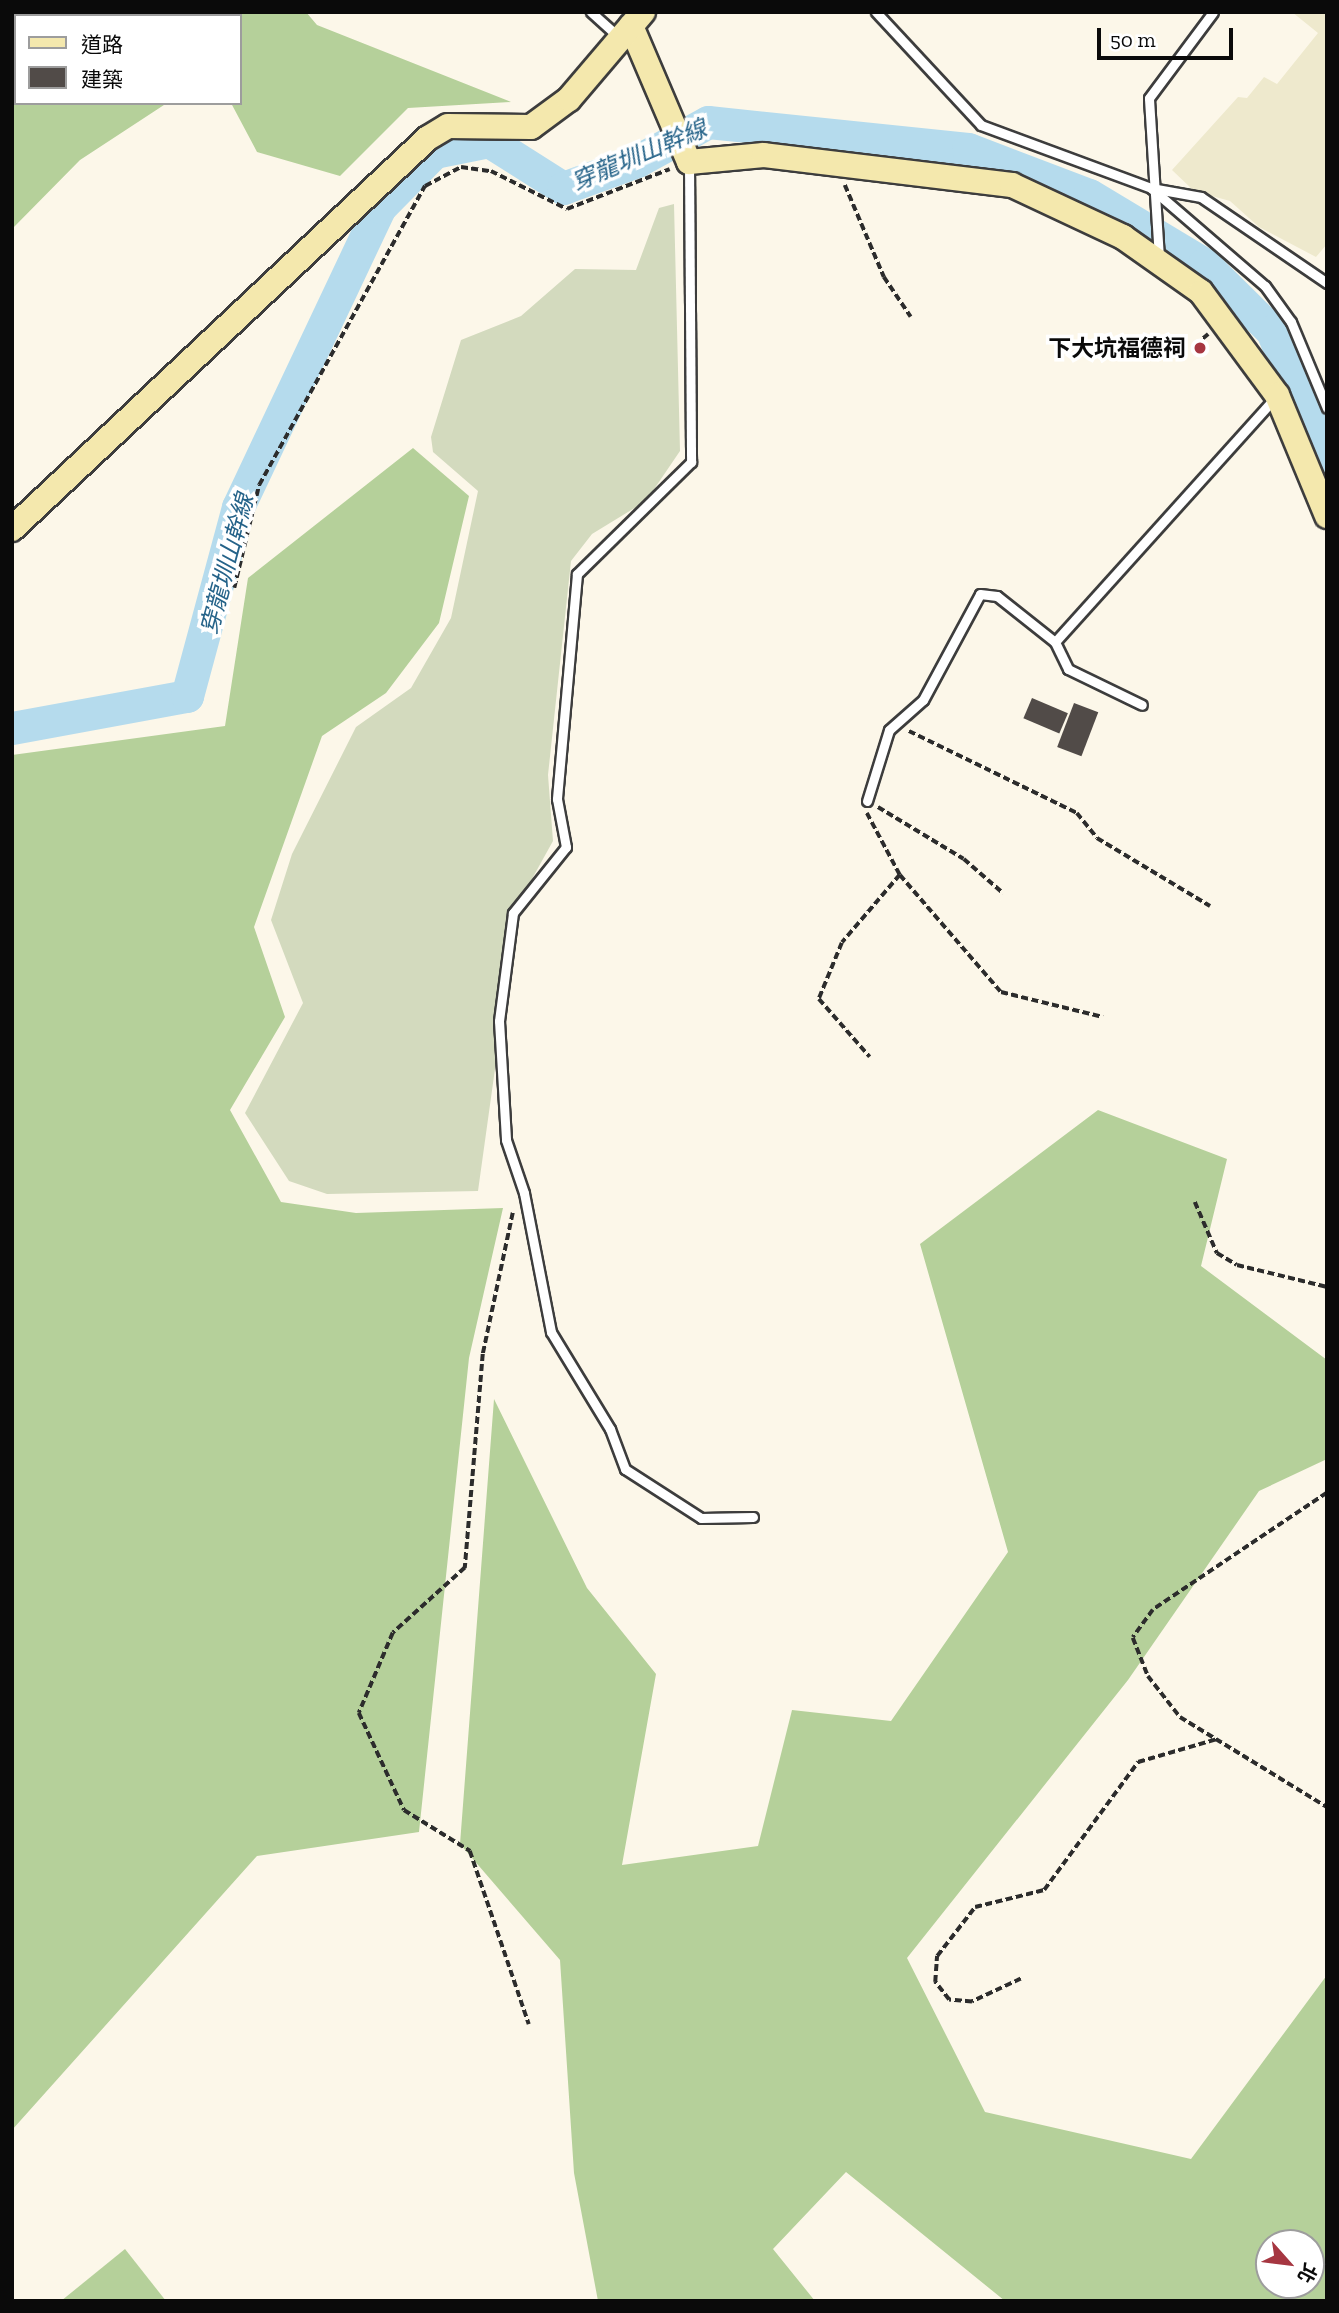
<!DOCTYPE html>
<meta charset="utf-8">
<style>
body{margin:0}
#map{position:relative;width:1339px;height:2313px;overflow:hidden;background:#fcf7e9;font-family:"Zilla Slab","Noto Sans TC",serif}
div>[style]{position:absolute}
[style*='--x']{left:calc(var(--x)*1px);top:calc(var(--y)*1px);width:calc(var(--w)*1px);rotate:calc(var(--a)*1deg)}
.farmland>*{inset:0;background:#eee9cd}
.forest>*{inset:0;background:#b5d09a}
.cemetery>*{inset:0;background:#d3dabe}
.river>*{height:33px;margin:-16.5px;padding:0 16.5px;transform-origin:16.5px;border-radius:16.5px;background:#b5dbed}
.building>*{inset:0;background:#514b48;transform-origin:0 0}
.path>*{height:3.5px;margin-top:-1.75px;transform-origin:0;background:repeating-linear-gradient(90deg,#2c2c2c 0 7px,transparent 0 10.5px)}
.roads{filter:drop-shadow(2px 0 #3d3d3d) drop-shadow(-2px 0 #3d3d3d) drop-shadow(0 2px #3d3d3d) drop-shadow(0 -2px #3d3d3d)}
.lane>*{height:9px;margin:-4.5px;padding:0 4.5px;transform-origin:4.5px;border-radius:4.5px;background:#fff}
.secondary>*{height:24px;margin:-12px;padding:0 12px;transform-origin:12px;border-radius:12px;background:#f4e8ad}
.dots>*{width:19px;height:19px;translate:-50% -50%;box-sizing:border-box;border:4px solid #fff;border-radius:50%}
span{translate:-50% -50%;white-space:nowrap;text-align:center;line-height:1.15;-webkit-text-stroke:7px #fff;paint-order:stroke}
.poi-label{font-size:23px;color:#0a0a0a;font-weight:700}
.right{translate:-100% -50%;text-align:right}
.water-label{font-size:24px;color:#256389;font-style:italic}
.frame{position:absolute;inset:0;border:14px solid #0a0a0a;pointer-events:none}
.legend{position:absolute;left:14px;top:14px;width:228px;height:91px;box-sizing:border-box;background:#fff;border:2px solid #9d9d9d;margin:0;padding:9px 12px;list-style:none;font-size:21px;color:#0a0a0a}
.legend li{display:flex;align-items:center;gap:14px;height:35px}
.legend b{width:35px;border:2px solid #9d9d9d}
.north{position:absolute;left:1255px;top:2229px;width:70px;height:70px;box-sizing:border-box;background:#fff;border:2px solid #9d9d9d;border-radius:50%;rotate:118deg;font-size:19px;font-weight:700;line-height:28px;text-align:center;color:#0a0a0a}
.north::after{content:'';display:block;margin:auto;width:24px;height:32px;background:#a63641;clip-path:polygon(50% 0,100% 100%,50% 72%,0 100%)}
.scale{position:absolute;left:1097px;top:28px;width:136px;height:32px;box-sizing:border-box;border:4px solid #0a0a0a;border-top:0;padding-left:9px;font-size:21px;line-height:24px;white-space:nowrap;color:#0a0a0a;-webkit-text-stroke:5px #fff;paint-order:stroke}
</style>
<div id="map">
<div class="farmland">
<i style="clip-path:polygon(1292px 12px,1327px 12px,1327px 244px,1316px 257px,1259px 227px,1230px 201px,1194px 191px,1172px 170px,1238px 97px,1247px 98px,1264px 77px,1277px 84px,1318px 33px)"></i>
</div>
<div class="forest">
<i style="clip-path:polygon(12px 12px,306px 12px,317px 25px,511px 102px,408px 108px,340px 176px,257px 152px,231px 103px,240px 103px,240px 16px,16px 16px,16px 103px,167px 103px,80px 160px,12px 229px)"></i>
<i style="clip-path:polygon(413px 448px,469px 496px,439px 623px,386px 693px,322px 736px,254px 927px,285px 1017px,230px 1110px,281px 1202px,356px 1213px,503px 1208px,469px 1358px,419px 1832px,257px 1856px,12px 2130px,12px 755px,225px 726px,248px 578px)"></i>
<i style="clip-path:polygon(evenodd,1098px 1110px,1227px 1159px,1201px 1266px,1327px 1360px,1327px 1459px,1259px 1491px,1128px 1680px,907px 1958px,985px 2112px,1191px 2159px,1327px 1975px,1327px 2301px,1005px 2301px,846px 2172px,773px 2249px,815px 2301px,598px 2301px,574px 2173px,560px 1960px,460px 1844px,494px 1399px,587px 1588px,656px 1674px,622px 1865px,758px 1846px,792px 1710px,891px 1721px,1008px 1552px,920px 1244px,1098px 1110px,1269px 2243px,1311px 2243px,1311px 2285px,1269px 2285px,1269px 2243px)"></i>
<i style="clip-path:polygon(125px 2249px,166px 2301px,61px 2301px)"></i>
</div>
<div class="cemetery">
<i style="clip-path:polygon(674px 204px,680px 451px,646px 501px,592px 534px,571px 561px,548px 775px,553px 841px,518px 904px,478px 1191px,327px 1194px,289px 1181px,245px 1113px,303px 1003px,271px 920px,292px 854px,356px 727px,411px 688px,451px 618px,478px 491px,433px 452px,431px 437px,461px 340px,521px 316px,575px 269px,636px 270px,659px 208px)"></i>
</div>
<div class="river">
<i style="--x:12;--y:728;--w:178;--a:-10.4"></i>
<i style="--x:187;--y:696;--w:196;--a:-74.9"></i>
<i style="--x:238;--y:507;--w:332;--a:-64.7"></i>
<i style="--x:380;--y:207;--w:77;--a:-45.5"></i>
<i style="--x:434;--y:152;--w:56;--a:-11.3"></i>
<i style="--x:489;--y:141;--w:88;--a:32.4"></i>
<i style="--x:563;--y:188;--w:79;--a:-20"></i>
<i style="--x:637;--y:161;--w:81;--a:-28.8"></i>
<i style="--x:708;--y:122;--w:261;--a:5.9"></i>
<i style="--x:968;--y:149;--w:129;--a:20.8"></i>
<i style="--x:1089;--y:195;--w:134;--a:31"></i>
<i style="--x:1204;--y:264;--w:95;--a:44.6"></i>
<i style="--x:1272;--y:331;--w:144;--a:67.5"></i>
</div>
<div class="building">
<i style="left:1032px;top:698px;width:39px;height:22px;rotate:23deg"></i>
<i style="left:1074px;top:703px;width:26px;height:47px;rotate:21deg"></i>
</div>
<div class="path">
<i style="--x:845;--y:185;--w:100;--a:67"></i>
<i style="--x:884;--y:277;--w:48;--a:56"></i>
<i style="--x:1195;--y:345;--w:17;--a:-40"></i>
<i style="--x:234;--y:588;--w:106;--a:-76.4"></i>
<i style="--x:259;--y:485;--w:342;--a:-61"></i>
<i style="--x:425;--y:186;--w:41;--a:-27.8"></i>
<i style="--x:461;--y:167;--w:30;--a:8"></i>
<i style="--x:491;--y:171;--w:85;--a:26.6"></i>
<i style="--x:567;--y:209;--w:110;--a:-21.2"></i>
<i style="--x:909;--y:731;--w:187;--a:26"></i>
<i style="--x:1077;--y:813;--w:32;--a:51"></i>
<i style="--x:1097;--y:838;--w:132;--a:31"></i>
<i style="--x:878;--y:807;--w:100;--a:31.2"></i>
<i style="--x:964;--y:859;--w:52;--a:41.1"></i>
<i style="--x:867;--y:813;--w:70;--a:62"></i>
<i style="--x:900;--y:875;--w:89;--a:130.5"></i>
<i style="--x:842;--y:943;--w:61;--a:112.3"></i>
<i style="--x:819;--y:999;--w:77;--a:48.7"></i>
<i style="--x:900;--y:875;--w:155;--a:49.2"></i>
<i style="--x:1001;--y:992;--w:105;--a:13.8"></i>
<i style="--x:1195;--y:1202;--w:56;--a:66.7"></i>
<i style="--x:1217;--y:1253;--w:23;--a:31"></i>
<i style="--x:1237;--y:1265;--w:93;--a:13.7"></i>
<i style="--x:513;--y:1213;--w:144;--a:102"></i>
<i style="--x:483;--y:1354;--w:215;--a:94.8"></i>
<i style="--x:465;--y:1568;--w:97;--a:137.9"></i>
<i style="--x:393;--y:1633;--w:87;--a:113"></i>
<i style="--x:359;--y:1713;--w:107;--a:65.1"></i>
<i style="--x:404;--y:1810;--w:78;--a:31.8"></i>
<i style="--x:470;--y:1851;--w:183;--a:71.2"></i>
<i style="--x:1327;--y:1493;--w:210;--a:146.1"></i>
<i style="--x:1153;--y:1610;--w:34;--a:126"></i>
<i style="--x:1133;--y:1638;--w:41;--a:68.5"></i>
<i style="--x:1148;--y:1676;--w:52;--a:52"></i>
<i style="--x:1180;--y:1717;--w:172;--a:31.5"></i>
<i style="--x:1021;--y:1979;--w:54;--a:154.9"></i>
<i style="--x:972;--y:2002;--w:23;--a:-175"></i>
<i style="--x:949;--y:2000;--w:23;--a:-128"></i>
<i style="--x:935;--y:1982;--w:26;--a:-86"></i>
<i style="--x:937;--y:1956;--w:62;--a:-52.2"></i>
<i style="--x:975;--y:1907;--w:71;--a:-13.8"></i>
<i style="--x:1044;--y:1890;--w:159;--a:-53.7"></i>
<i style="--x:1138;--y:1762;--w:82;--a:-16.2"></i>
</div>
<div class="roads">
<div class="lane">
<i style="--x:591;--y:12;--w:36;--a:42"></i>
<i style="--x:876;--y:12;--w:154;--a:47.1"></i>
<i style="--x:981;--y:125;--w:181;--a:20.3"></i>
<i style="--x:1151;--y:188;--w:150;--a:40.7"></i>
<i style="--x:1265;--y:286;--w:44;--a:54.2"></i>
<i style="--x:1291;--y:322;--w:93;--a:67.3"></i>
<i style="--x:689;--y:163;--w:299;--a:89.6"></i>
<i style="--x:691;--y:462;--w:160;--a:135.5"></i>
<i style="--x:577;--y:574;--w:226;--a:95.1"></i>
<i style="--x:557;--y:799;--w:49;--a:79.4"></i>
<i style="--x:566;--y:847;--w:85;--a:128.8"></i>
<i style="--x:513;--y:913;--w:109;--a:97.4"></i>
<i style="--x:499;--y:1021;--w:119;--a:86.6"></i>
<i style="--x:506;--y:1140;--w:56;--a:71.2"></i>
<i style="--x:524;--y:1193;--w:142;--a:79"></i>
<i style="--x:551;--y:1332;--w:114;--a:58.7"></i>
<i style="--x:610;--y:1429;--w:43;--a:69.4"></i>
<i style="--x:625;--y:1469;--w:90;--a:32.8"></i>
<i style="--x:701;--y:1518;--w:52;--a:-1.1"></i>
<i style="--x:1151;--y:188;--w:51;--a:10.2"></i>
<i style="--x:1201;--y:197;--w:153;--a:34.3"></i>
<i style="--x:1159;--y:258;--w:160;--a:-93.6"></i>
<i style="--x:1149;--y:98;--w:107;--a:-53.3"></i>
<i style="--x:1055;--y:642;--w:30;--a:64"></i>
<i style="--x:1068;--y:669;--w:82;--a:25.9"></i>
<i style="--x:867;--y:801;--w:74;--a:-72.8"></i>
<i style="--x:889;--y:730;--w:45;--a:-41.4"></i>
<i style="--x:923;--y:700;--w:120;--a:-61.7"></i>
<i style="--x:980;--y:594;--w:17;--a:7"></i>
<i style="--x:997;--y:596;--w:74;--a:38.4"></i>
<i style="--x:1055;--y:642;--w:329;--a:-48"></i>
</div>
<div class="secondary">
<i style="--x:631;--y:26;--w:148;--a:66.9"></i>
<i style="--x:689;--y:162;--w:75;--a:-5.3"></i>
<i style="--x:764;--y:155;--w:250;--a:6.9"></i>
<i style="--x:1012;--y:185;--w:123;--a:25.1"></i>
<i style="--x:1123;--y:237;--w:95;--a:35.2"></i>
<i style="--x:1201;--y:292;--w:128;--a:53.6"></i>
<i style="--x:1277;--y:395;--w:131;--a:67.5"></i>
<i style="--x:12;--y:529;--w:571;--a:-43.23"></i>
<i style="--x:428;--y:138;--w:23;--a:-31"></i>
<i style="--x:448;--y:126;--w:83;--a:0.7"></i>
<i style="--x:531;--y:127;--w:47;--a:-36.4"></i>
<i style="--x:569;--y:99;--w:114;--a:-49.6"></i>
</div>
</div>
<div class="dots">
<i style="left:1200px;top:348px;background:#a63641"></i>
</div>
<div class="poi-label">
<span class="right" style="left:1186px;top:348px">下大坑福德祠</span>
</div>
<div class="water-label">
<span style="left:639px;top:155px;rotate:-23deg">穿龍圳山幹線</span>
<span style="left:227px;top:564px;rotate:-75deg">穿龍圳山幹線</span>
</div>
<div class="frame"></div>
<ul class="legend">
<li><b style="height:9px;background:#f4e8ad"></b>道路</li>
<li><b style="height:19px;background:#514b48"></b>建築</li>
</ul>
<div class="north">北</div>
<div class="scale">50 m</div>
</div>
